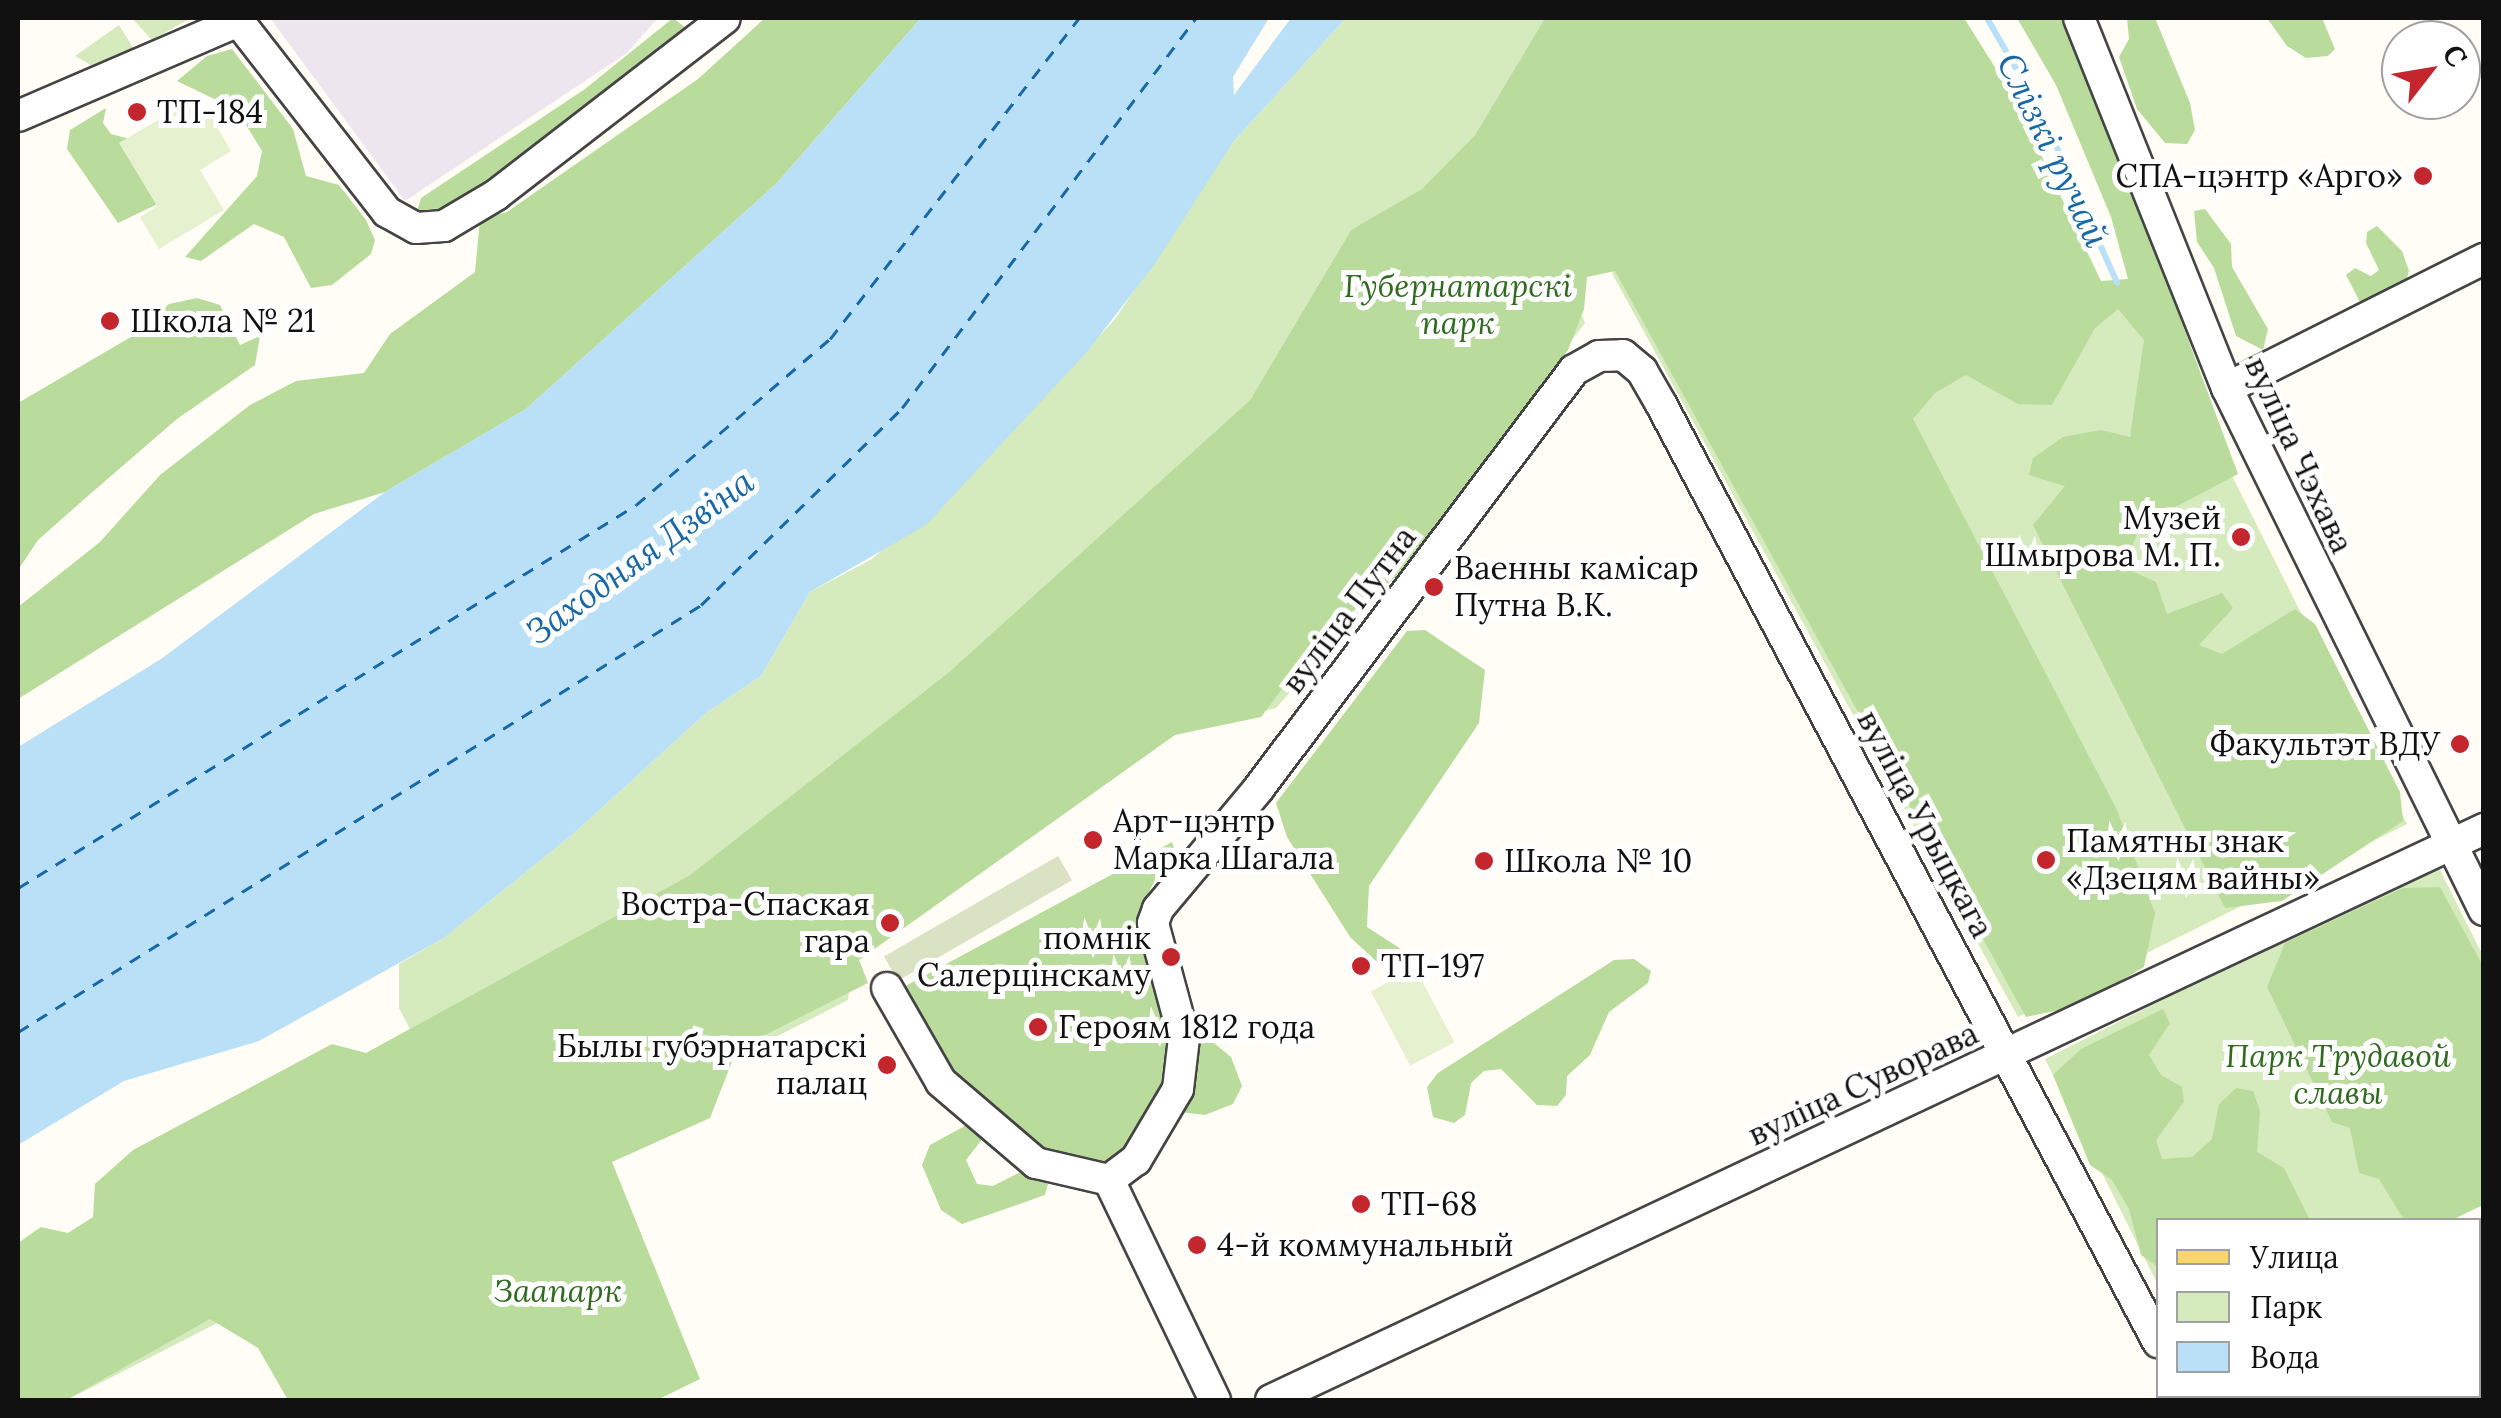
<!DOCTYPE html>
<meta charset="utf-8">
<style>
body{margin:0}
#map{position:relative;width:2501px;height:1418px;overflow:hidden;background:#fffdf5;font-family:Lora,serif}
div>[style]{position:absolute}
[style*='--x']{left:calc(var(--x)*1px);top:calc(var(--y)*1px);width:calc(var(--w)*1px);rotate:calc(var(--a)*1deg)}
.industrial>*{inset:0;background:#eee6ef}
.green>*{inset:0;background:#d5ebbd}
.forest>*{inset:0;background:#b9dc9c}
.cemetery>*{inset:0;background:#d9e3c4;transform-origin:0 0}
.pitch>*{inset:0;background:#e6f2cf;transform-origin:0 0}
.plaza>*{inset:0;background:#f1ede2}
.water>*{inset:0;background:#b9e0f7}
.stream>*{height:6px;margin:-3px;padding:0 3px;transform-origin:3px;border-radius:3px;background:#b9e0f7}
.ferry>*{height:2.5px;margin-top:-1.25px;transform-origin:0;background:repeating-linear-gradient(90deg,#1768a6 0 12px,transparent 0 22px)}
.roads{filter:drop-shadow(2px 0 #444) drop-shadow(-2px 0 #444) drop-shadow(0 2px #444) drop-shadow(0 -2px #444)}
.minor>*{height:30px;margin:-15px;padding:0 15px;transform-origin:15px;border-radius:15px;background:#fff}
.major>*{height:38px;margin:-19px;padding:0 19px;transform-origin:19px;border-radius:19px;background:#f9d66b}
.dots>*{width:28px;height:28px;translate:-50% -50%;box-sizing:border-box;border:5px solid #fff;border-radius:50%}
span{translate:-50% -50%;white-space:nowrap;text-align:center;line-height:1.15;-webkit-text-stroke:10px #fff;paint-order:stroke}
.poi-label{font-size:32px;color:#111}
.left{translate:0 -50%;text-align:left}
.right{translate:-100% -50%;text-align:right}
.park-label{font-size:32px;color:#2f6b1f;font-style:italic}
.street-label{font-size:32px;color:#111}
.water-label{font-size:35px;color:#1768a6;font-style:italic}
.frame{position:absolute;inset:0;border:20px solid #111;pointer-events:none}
.legend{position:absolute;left:2156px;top:1218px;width:325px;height:180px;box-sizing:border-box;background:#fff;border:2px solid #a0a0a0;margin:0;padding:12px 18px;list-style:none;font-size:30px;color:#111}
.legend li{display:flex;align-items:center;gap:20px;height:50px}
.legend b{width:50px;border:2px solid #a0a0a0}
.north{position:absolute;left:2381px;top:20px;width:100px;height:100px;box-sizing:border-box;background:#fff;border:2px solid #a0a0a0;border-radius:50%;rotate:59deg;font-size:28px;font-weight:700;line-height:40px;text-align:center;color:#111}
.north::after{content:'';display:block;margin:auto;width:35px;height:45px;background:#c4262e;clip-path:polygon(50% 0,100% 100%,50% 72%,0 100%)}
</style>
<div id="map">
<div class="industrial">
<i style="clip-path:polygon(270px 18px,658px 18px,627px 53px,405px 201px)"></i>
</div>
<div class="green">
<i style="clip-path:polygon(132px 18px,191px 18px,152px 40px)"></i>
<i style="clip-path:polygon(1346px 18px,1545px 18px,1475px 135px,1446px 165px,1550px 230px,1585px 323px,1357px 617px,1276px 708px,1144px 743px,855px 949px,848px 1000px,67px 1400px,18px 1400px,1171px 621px,1351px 230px,1250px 400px,949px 672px,690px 875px,410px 1029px,399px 1008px,399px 964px,444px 938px,573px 834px,706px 713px,761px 676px,810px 592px,872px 559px,1015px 428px,1115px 319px,1234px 141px)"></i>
<i style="clip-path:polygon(1707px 18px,1946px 18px,2101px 288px,2136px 322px,2206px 424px,2407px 824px,2018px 1017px,1613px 275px,1605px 211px)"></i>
<i style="clip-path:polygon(119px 25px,134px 49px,91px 65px,75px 56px)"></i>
<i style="clip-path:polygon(2436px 862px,2483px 956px,2483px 1177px,2397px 1220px,2158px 1220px,2158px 1285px,2045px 1059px)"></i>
</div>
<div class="forest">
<i style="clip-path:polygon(673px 18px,686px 28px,674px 44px,441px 219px,416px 215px,421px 198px,585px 89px)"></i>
<i style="clip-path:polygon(765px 18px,921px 18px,777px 183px,526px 409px,385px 492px,314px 514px,18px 699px,18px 607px,100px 542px,160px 475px,250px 405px,296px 381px,364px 373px,390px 334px,475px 272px,480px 219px,507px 212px,698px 79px)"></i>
<i style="clip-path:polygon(1545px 18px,1964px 18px,2013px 96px,2101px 281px,2128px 279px,2111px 217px,2056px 85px,2017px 18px,2069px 18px,2238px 474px,2141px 525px,2123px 567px,2156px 582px,2167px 614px,2222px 593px,2233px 608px,2199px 645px,2222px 654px,2295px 609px,2315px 624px,2400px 792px,2403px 821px,2282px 901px,2225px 908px,2033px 525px,2065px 486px,2029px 475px,2033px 458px,2063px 437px,2101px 430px,2130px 437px,2144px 340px,2118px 309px,2095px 328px,2052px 405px,2018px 404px,1966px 375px,1935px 393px,1913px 419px,2117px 810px,2155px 913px,2144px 967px,2078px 1006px,2026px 1017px,1615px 271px,1587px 277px,1584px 309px,1568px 350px,1397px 576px,1323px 635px,1261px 717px,1175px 735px,859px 960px,868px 983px,737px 1049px,710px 1118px,612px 1162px,700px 1379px,657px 1400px,288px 1400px,258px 1348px,210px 1319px,66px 1400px,18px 1400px,18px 1243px,41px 1227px,68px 1233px,93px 1217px,95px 1184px,133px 1150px,332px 1044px,366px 1053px,690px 875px,949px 672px,1250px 400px,1351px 230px,1422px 189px,1475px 135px)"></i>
<i style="clip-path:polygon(2127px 18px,2155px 18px,2190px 103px,2195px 130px,2187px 144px,2165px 143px,2137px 109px,2119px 57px,2129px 39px)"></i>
<i style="clip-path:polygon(2267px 18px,2322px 18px,2335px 49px,2328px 56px,2306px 58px,2287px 46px)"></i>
<i style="clip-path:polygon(232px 49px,293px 129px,306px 176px,339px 185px,366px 220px,375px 240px,371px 254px,332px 285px,311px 288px,284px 237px,254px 224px,201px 261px,185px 257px,257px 176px,262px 151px,237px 110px,177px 81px,207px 56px)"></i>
<i style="clip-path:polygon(106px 108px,103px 123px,111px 134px,145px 143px,164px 201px,118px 223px,67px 149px,70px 130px)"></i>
<i style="clip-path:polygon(2205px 209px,2231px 244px,2232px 267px,2268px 329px,2263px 350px,2236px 336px,2214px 268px,2197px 242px,2194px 211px)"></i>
<i style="clip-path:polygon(2377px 226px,2402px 251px,2409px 271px,2406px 281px,2371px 305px,2361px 304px,2346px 275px,2355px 268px,2371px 276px,2379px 270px,2366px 243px,2367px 232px)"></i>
<i style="clip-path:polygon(197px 298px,220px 305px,240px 345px,260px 336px,255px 365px,177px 419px,89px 495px,38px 540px,18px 570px,18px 403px,136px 334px,169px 304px)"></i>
<i style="clip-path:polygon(1425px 630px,1485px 670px,1479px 723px,1369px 886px,1367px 927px,1401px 949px,1377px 962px,1350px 937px,1287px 837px,1276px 803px,1407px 631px)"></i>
<i style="clip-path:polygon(1172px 842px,1178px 860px,1155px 880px,1137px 915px,1197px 1029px,1231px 1057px,1242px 1086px,1233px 1104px,1205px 1115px,1156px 1109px,1139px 1125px,1134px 1151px,1119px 1170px,1039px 1158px,937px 1071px,896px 991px)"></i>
<i style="clip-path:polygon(2440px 887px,2483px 966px,2483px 1205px,2452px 1220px,2404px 1220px,2379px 1179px,2359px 1173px,2350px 1128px,2332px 1122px,2267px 987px,2285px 943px,2403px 888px)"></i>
<i style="clip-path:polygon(1634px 959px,1651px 971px,1648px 983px,1609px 1012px,1590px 1055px,1567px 1076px,1566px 1095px,1557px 1106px,1537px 1105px,1501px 1069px,1484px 1071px,1471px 1083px,1465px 1115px,1454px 1123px,1433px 1117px,1427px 1087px,1438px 1073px,1614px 960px)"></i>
<i style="clip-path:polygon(2163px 1009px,2170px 1023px,2149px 1055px,2161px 1075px,2182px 1087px,2184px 1102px,2156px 1140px,2162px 1159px,2192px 1157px,2212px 1139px,2219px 1104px,2236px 1088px,2253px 1091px,2260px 1111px,2257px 1152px,2284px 1168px,2310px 1220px,2158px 1220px,2158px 1267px,2141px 1255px,2129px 1209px,2112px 1180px,2090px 1165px,2053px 1075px,2081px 1049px)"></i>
<i style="clip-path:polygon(972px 1122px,984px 1137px,966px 1160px,977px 1184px,993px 1186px,1028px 1168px,1048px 1184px,1045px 1195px,962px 1224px,941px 1210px,922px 1165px,930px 1145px)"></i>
</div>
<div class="cemetery">
<i style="left:1058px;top:856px;width:28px;height:201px;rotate:60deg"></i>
</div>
<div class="pitch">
<i style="clip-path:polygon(199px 96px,231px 151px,200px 170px,224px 210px,159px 249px,140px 217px,157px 206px,119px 143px)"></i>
<i style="left:1415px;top:968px;width:84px;height:50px;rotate:62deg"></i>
</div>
<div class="plaza">
<i style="clip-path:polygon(2483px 1359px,2483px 1400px,2400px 1400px,2478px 1396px)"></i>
</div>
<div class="water">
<i style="clip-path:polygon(921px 18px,1269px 18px,1233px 77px,1234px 95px,1291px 18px,1346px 18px,1234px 141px,1154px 265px,1087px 352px,926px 525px,810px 592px,761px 676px,706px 713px,573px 834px,444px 938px,259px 1041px,124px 1081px,18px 1145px,18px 747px,161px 659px,385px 492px,526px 409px,777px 183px)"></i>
</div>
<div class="stream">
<i style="--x:1987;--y:18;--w:108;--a:60.1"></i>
<i style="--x:2041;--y:112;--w:187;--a:66"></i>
</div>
<div class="ferry">
<i style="--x:18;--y:888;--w:727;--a:-31.79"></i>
<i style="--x:636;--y:505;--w:255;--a:-40.6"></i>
<i style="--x:830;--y:339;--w:406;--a:-52.2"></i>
<i style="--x:18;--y:1032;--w:805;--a:-32.01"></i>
<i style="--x:701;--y:605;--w:281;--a:-44.4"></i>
<i style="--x:902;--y:408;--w:488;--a:-53"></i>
</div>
<div class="roads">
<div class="minor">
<i style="--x:236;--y:18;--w:246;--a:52.1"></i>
<i style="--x:387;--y:212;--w:33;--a:29"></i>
<i style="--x:416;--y:228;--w:28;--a:-4"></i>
<i style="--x:444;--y:226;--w:61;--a:-30.8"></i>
<i style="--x:496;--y:195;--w:289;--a:-37.7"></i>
<i style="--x:2079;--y:18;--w:399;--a:68.2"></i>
<i style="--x:2227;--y:388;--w:582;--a:63.79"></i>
<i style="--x:18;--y:116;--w:241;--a:-23.3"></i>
<i style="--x:2227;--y:388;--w:288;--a:-26.7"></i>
<i style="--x:887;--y:988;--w:108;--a:60.1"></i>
<i style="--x:941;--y:1082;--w:125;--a:40.5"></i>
<i style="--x:1036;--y:1163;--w:75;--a:13.1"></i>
<i style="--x:1109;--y:1180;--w:34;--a:-37"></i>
<i style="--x:1136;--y:1160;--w:82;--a:-59.4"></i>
<i style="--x:1178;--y:1089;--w:51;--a:-83.3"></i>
<i style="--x:1184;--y:1038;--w:119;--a:-105.1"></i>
<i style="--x:1153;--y:923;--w:15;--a:-70"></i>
<i style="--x:1158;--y:909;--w:158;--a:-50.1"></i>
<i style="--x:1259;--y:788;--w:523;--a:-53"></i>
<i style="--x:1574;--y:370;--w:29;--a:-29"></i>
<i style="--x:1599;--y:356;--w:24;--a:-2"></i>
<i style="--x:1623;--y:355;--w:25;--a:40"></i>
<i style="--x:1642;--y:371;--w:38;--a:60"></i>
<i style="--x:1661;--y:404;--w:1062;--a:62.08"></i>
<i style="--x:1109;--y:1180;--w:244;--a:64.3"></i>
<i style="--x:2186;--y:1396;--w:5;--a:53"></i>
<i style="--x:1271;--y:1400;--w:1341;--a:-25.21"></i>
</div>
<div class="major">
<i style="--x:2478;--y:1275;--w:7;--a:-27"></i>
<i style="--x:2478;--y:1318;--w:6;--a:-18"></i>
<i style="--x:2478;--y:1352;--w:7;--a:-27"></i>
<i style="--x:2245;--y:1400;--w:10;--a:-24"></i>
<i style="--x:2323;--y:1400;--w:11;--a:-22"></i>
<i style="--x:2381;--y:1400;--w:11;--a:-22"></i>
</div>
</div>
<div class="dots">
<i style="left:137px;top:112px;background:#c4262e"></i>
<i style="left:2423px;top:176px;background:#c4262e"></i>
<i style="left:110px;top:321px;background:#c4262e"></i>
<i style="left:2241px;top:537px;background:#c4262e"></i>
<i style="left:1434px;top:587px;background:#c4262e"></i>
<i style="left:2460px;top:744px;background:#c4262e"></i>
<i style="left:1093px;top:840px;background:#c4262e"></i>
<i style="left:2046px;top:860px;background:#c4262e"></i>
<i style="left:1484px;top:861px;background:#c4262e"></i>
<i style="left:890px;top:923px;background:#c4262e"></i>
<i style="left:1171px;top:957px;background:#c4262e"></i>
<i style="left:1361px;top:966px;background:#c4262e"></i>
<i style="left:1038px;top:1027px;background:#c4262e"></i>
<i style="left:887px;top:1065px;background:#c4262e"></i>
<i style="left:1361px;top:1204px;background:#c4262e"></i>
<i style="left:1197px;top:1245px;background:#c4262e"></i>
</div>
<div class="poi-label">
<span class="left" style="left:157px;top:112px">ТП-184</span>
<span class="right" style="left:2403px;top:176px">СПА-цэнтр «Арго»</span>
<span class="left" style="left:130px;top:321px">Школа № 21</span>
<span class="right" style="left:2221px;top:537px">Музей<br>Шмырова М. П.</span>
<span class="left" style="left:1454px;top:587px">Ваенны камісар<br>Путна В.К.</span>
<span class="right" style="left:2440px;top:744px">Факультэт ВДУ</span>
<span class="left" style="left:1113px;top:840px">Арт-цэнтр<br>Марка Шагала</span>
<span class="left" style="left:2066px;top:860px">Памятны знак<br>«Дзецям вайны»</span>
<span class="left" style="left:1504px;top:861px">Школа № 10</span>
<span class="right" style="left:870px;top:923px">Востра-Спаская<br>гара</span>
<span class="right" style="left:1151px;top:957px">помнік<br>Салерцінскаму</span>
<span class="left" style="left:1381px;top:966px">ТП-197</span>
<span class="left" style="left:1058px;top:1027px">Героям 1812 года</span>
<span class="right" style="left:867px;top:1065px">Былы губэрнатарскі<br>палац</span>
<span class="left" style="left:1381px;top:1204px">ТП-68</span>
<span class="left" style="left:1217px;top:1245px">4-й коммунальный</span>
</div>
<div class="park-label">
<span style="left:1458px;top:305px">Губернатарскі<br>парк</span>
<span style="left:2338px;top:1075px">Парк Трудавой<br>славы</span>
<span style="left:558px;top:1291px">Заапарк</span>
</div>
<div class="street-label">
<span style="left:2299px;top:455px;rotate:65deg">вуліца Чэхава</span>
<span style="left:1349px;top:610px;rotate:-53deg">вуліца Путна</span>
<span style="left:1925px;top:824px;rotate:62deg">вуліца Урыцкага</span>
<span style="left:1863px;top:1084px;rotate:-25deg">вуліца Суворава</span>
</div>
<div class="water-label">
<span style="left:2053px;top:150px;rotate:64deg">Слізкі ручай</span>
<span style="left:640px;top:557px;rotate:-36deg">Заходняя Дзвіна</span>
</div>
<div class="frame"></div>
<ul class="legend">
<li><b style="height:12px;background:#f9d66b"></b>Улица</li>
<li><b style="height:28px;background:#d5ebbd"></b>Парк</li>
<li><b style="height:28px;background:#b9e0f7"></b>Вода</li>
</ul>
<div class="north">С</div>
</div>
